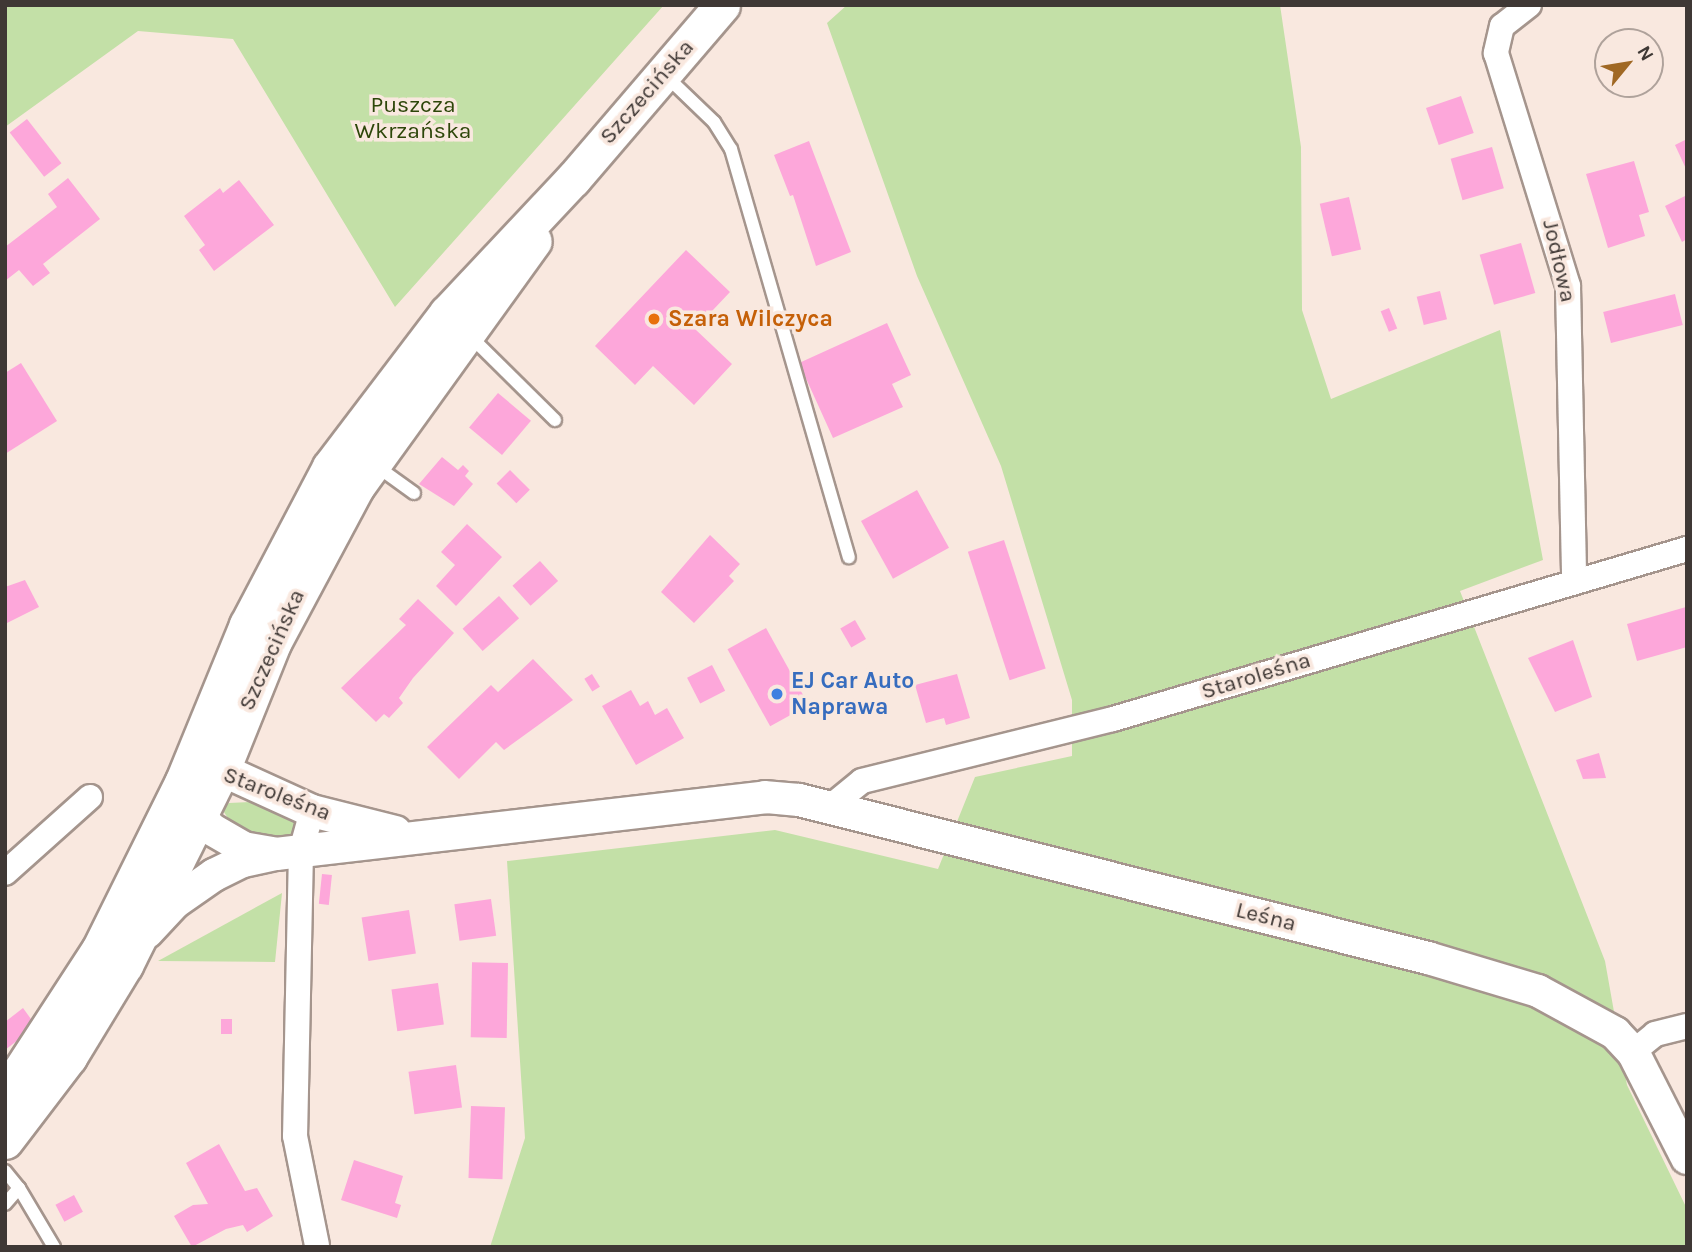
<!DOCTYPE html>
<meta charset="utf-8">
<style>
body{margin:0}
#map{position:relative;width:1692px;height:1252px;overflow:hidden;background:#f9e8df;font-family:Karla,sans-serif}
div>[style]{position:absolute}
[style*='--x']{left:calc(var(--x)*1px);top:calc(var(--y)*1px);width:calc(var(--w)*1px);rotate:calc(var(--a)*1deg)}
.green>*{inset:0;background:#c3e0a7}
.building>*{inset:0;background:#fda7da;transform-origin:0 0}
.roads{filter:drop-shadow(2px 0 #a5958d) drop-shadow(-2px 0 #a5958d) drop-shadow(0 2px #a5958d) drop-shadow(0 -2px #a5958d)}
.service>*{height:12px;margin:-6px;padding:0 6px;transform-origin:6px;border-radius:6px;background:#fff}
.minor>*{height:24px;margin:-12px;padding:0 12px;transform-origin:12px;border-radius:12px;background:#fff}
.tertiary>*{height:32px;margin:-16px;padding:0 16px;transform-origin:16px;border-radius:16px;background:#fff}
.secondary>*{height:35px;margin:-17.5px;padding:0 17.5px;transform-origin:17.5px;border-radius:17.5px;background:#fff}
.dots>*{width:19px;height:19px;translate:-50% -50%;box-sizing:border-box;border:4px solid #f9e8df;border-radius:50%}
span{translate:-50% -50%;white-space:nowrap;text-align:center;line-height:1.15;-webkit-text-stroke:7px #f9e8df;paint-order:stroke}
.street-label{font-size:23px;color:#3f3835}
.park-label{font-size:23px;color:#2d4609}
.food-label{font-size:23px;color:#c56008;font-weight:700}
.left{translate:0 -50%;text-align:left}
.shop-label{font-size:23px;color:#366cbe;font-weight:700}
.frame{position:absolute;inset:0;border:7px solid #3f3835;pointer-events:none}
.north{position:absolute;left:1594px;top:28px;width:70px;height:70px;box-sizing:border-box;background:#f9e8df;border:2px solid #afa29b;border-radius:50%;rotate:60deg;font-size:19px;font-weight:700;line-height:28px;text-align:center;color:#3f3835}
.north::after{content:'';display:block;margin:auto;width:24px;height:32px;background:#a06824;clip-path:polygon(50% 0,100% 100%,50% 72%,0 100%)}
</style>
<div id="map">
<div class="green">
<i style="clip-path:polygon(5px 5px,664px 5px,395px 307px,233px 39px,138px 31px,5px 127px)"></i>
<i style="clip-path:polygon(847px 5px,1280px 5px,1301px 147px,1302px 310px,1331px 399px,1500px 330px,1543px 560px,1460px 591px,1605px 961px,1627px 1085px,1687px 1209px,1687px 1247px,490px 1247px,525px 1138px,507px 861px,775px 830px,938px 869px,975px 777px,1072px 756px,1072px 700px,1001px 466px,917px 276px,827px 23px)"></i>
<i style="clip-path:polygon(250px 802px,293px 821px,297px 825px,291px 841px,253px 837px,231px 823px,222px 809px,229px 803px)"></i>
<i style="clip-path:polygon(282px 893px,275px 962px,158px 961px)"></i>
</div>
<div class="building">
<i style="left:1461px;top:96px;width:39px;height:37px;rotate:71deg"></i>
<i style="left:27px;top:119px;width:56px;height:22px;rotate:52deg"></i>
<i style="clip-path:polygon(1687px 139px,1687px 171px,1675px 145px)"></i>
<i style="clip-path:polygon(809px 141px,851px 252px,816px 266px,793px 195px,790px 196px,774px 155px)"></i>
<i style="left:1492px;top:147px;width:43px;height:43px;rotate:74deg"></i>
<i style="clip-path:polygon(1634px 161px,1649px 212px,1639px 215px,1645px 236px,1608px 248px,1586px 174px)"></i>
<i style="clip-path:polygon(68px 178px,100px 219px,43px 264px,50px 273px,33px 286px,19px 270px,5px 281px,5px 247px,57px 207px,48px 194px)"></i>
<i style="clip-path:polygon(239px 180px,274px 225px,214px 271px,199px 250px,205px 245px,184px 216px,220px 188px,223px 193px)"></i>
<i style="clip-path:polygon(1687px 195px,1687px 239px,1682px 242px,1665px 206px)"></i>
<i style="left:1349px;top:197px;width:54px;height:30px;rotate:77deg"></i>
<i style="left:1521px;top:243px;width:52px;height:43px;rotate:74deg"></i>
<i style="clip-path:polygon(686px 250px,730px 292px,695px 329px,732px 364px,694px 405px,653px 366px,635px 385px,595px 346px)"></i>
<i style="left:1440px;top:291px;width:29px;height:24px;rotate:76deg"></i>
<i style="left:1675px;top:294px;width:32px;height:74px;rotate:76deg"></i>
<i style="left:1389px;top:308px;width:22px;height:9px;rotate:68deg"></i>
<i style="clip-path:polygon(887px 323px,911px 375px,892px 384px,903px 407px,833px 438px,799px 363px)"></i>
<i style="clip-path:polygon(21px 363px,57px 421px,5px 454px,5px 373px)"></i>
<i style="left:498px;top:393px;width:43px;height:45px;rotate:40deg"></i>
<i style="clip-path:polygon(442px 457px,458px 470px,463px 465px,469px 471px,465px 476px,473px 484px,454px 506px,419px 484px)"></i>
<i style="left:510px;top:470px;width:28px;height:19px;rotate:45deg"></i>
<i style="left:917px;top:490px;width:66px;height:64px;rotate:61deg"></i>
<i style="clip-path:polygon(467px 524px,502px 557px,456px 606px,436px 586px,455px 565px,441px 552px)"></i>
<i style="clip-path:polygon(710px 535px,740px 564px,729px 576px,734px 581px,694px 623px,661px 592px)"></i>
<i style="left:1004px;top:540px;width:135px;height:38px;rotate:72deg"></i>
<i style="left:540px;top:561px;width:27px;height:37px;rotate:48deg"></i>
<i style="clip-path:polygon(25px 580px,39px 607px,5px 624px,5px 587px)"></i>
<i style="left:499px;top:596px;width:30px;height:49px;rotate:48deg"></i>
<i style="clip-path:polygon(418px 599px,454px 633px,413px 678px,399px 698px,403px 703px,389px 718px,384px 714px,376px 722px,341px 688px,406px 625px,399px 619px)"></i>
<i style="clip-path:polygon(1686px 607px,1687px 647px,1637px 661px,1627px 624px)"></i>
<i style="left:855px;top:620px;width:22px;height:17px;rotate:60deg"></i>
<i style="left:766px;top:628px;width:88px;height:44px;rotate:61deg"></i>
<i style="clip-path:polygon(1573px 640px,1592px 697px,1555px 712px,1528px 658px)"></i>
<i style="clip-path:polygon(533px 659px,573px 700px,504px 750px,496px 742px,459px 779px,427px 747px,491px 685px,498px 692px)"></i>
<i style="left:712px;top:665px;width:29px;height:28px;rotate:63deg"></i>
<i style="left:592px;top:674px;width:15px;height:9px;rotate:58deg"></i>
<i style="clip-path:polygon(957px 674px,970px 718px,946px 725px,944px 718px,926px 723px,915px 685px)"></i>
<i style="clip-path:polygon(631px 690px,640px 706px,648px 701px,655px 715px,667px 708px,684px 738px,636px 765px,602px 706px)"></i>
<i style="clip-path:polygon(1599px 753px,1606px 778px,1583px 779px,1576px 760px)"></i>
<i style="left:322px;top:874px;width:10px;height:30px;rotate:6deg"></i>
<i style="left:491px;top:899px;width:37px;height:37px;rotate:82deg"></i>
<i style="left:409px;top:910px;width:44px;height:48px;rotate:81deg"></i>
<i style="left:508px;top:963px;width:75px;height:36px;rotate:91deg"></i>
<i style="left:438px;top:983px;width:42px;height:47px;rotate:82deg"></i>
<i style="clip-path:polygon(23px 1008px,36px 1026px,5px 1050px,5px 1022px)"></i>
<i style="left:221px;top:1019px;width:11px;height:15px"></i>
<i style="left:456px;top:1065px;width:43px;height:48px;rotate:82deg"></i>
<i style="left:471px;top:1106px;width:34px;height:72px;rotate:2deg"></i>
<i style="clip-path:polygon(219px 1144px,245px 1191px,257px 1188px,273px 1216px,247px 1232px,243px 1225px,226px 1229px,192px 1247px,174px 1216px,193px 1205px,208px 1204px,186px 1163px)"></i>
<i style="clip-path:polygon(354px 1160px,403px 1176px,395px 1203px,401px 1205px,397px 1218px,341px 1200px)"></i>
<i style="left:74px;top:1195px;width:19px;height:21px;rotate:62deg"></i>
</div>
<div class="roads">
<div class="service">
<i style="--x:665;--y:75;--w:68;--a:43.8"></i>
<i style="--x:714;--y:122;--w:32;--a:58"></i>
<i style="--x:731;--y:149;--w:425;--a:73.9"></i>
<i style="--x:469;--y:335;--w:121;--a:44.7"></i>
<i style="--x:375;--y:465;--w:48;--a:35.7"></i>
<i style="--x:5;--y:1171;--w:22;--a:51"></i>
<i style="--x:19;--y:1188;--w:21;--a:131"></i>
<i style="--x:19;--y:1188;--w:69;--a:59.3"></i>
</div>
<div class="minor">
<i style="--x:1529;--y:5;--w:34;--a:142"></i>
<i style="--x:1502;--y:26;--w:28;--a:103"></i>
<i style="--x:1496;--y:53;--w:244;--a:72.8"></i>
<i style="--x:1568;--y:286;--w:296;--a:88.8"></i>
<i style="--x:830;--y:807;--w:41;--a:-39.1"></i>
<i style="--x:862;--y:781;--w:259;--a:-13.9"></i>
<i style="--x:1113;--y:719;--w:599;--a:-16.5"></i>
<i style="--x:312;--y:811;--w:41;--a:105.4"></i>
<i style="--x:301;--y:851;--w:285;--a:91.2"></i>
<i style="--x:295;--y:1136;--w:111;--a:78.6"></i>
<i style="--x:5;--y:873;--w:114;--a:-41.8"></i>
<i style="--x:1633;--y:1052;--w:28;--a:-39"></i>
<i style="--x:1655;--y:1034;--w:33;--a:-14"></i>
</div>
<div class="tertiary">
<i style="--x:272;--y:853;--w:28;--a:-170"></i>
<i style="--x:244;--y:848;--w:39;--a:-150"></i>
<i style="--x:210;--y:828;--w:36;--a:-129"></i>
<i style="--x:187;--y:800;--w:19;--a:-102"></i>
<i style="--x:183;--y:781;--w:17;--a:-36"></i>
<i style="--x:197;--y:771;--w:25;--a:-2"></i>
<i style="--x:222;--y:770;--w:99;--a:24.5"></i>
<i style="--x:312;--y:811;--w:86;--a:14.2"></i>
<i style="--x:147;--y:932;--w:40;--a:-47"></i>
<i style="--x:174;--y:903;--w:49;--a:-35"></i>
<i style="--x:214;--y:875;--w:32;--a:-26"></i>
<i style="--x:243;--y:861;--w:34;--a:-12"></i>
<i style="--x:276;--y:854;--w:492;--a:-6.6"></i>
<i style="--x:765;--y:797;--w:34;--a:5"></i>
<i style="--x:799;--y:800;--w:649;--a:14.1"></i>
<i style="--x:1428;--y:958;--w:115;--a:16.7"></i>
<i style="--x:1538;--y:991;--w:88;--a:28.6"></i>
<i style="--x:1615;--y:1033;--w:26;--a:47"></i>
<i style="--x:1633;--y:1052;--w:119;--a:63"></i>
</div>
<div class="secondary">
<i style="--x:5;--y:1094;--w:172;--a:-56.9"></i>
<i style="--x:99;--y:950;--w:189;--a:-63.6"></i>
<i style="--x:183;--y:781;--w:169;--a:-67.7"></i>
<i style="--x:247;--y:625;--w:178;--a:-62.3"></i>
<i style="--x:330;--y:467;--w:193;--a:-52.8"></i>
<i style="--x:447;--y:313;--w:184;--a:-46.8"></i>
<i style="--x:573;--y:179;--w:229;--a:-49.4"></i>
<i style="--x:5;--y:1141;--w:106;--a:-52.7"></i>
<i style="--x:69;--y:1057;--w:108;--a:-58.7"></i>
<i style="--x:125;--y:965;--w:218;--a:-63.6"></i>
<i style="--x:222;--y:770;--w:137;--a:-68.1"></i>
<i style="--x:273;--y:643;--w:178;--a:-61.9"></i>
<i style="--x:357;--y:486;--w:302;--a:-54.2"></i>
</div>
</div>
<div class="dots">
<i style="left:654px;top:319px;background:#e8710a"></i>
<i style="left:777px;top:694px;background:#3f7fe0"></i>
</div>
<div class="street-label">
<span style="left:647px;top:92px;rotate:-49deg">Szczecińska</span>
<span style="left:1559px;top:261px;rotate:77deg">Jodłowa</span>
<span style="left:272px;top:650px;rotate:-66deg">Szczecińska</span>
<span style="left:1256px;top:676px;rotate:-17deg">Staroleśna</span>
<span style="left:277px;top:794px;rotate:21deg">Staroleśna</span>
<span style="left:1266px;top:917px;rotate:14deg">Leśna</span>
</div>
<div class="park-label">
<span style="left:413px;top:118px">Puszcza<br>Wkrzańska</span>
</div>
<div class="food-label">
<span class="left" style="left:668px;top:319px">Szara Wilczyca</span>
</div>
<div class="shop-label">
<span class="left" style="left:791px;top:694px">EJ Car Auto<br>Naprawa</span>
</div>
<div class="frame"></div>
<div class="north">N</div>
</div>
